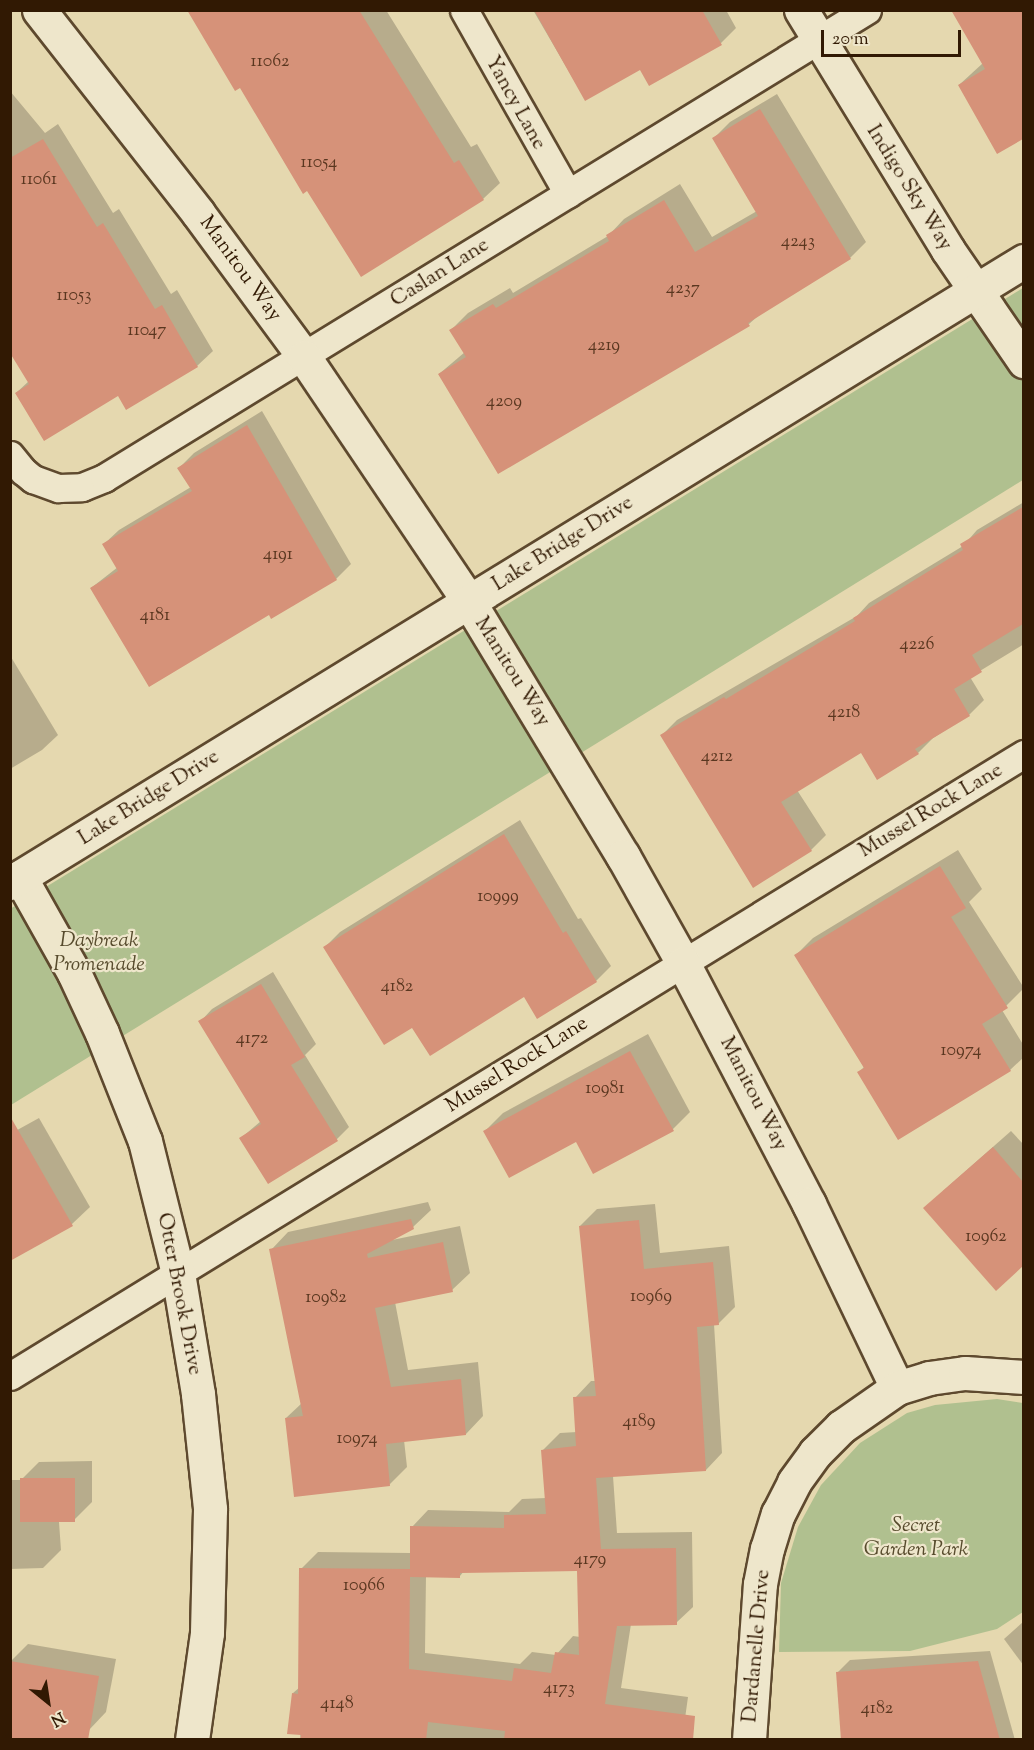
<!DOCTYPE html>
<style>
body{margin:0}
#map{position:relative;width:1034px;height:1750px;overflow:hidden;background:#e5d8af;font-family:"Sorts Mill Goudy",serif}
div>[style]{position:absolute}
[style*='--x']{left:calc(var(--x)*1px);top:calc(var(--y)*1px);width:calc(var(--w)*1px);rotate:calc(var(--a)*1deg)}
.green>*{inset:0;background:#b0c08f}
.shadow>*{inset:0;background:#0003}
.building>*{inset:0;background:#d69279;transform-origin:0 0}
.roads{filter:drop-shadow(2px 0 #5e492e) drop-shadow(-2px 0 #5e492e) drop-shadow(0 2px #5e492e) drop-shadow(0 -2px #5e492e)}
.service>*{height:27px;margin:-13.5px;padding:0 13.5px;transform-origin:13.5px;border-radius:13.5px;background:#eee6cb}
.minor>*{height:33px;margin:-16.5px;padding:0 16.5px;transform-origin:16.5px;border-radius:16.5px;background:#eee6cb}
span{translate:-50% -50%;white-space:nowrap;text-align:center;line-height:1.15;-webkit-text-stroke:4.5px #eee6cb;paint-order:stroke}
.number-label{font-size:18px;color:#5a3720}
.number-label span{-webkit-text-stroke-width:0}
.street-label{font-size:21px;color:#311903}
.park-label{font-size:21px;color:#574b2d;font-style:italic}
.frame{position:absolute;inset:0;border:12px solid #311903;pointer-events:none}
.north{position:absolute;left:18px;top:1672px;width:60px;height:60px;-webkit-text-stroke:4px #eee6cb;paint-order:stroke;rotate:150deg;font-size:16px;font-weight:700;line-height:24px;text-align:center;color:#311903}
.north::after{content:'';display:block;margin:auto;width:21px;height:27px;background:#311903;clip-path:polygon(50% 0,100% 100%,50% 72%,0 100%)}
.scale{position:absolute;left:821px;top:30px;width:140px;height:27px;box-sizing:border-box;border:3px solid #311903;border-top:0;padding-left:8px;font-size:18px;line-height:21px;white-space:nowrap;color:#311903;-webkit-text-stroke:4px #eee6cb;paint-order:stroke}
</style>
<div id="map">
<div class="green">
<i style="clip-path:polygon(1023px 288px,1023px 480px,11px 1105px,10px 909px)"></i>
<i style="clip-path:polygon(997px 1399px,1023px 1403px,1023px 1612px,997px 1629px,910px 1651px,779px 1652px,781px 1583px,798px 1527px,821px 1485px,860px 1443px,907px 1413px,935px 1405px)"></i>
</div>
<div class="shadow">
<i style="clip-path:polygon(189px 10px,386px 10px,471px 147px,477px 144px,500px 183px,483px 199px,240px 86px)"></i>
<i style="clip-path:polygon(533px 10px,726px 10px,736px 28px,721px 43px,640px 68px,585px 99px)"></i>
<i style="clip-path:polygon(953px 10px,1024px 10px,1024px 137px,998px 152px,959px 85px,983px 63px)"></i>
<i style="clip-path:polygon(10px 91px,45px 133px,58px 124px,113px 213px,119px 209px,171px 294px,177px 290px,213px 351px,197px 366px,118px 394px,16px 393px,29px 381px,10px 350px)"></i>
<i style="clip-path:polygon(777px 94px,866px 242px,850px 258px,759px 315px,749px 324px,498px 472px,439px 374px,465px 352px,451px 330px,468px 313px,510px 288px,513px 293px,608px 236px,624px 219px,680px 184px,712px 237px,757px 211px,714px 138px,730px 122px)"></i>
<i style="clip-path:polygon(262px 411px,351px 564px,336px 579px,269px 612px,91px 588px,118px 567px,104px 544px,119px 530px,191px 487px,179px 468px,194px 453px)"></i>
<i style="clip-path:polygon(1024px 502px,1024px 644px,970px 677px,984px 700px,969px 715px,933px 738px,918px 753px,861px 751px,797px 790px,826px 835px,811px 850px,754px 885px,662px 735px,677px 720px,857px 616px,869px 603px,963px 546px,977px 530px)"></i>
<i style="clip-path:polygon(11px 657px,58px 735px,42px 750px,10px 769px)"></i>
<i style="clip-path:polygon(520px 820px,578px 919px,581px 918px,611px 966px,596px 981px,524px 995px,413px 1026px,325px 947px,340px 932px)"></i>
<i style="clip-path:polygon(958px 850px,982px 889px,969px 902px,1024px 988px,1002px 1010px,1024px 1046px,1024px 1057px,1010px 1070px,859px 1072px,864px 1067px,796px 955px,813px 938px)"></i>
<i style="clip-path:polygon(273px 972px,316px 1044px,305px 1055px,349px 1127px,337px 1139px,241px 1138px,261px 1121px,200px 1022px,212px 1009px)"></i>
<i style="clip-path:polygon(648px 1034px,690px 1112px,673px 1129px,576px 1140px,485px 1131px,503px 1113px)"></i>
<i style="clip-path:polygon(39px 1118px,90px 1207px,72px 1224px,10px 1260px,10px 1134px)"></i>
<i style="clip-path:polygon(1011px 1131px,1024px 1145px,1024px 1264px,996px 1288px,943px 1191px)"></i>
<i style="clip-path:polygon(428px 1202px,431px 1210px,413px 1227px,392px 1240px,460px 1226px,470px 1273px,452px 1290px,395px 1302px,408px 1370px,478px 1362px,483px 1416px,466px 1434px,404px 1440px,407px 1467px,389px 1485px,286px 1418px,302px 1403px,271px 1250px,288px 1232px)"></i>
<i style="clip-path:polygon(evenodd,655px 1204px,660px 1253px,729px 1246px,735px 1307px,718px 1324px,714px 1324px,722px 1453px,706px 1470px,613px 1476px,617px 1533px,692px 1532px,693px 1607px,676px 1623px,631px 1624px,621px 1688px,688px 1697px,682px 1740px,301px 1740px,293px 1693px,300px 1687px,301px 1569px,318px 1552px,411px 1553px,412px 1527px,428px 1510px,509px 1512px,522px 1499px,546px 1498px,543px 1450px,560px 1433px,577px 1432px,575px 1398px,591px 1381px,596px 1381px,580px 1226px,597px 1209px,655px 1204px,579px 1569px,580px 1637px,573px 1636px,556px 1655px,532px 1652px,520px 1664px,425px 1653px,426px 1576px,460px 1576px,464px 1571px,579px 1569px)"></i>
<i style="clip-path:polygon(92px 1461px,92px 1502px,74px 1520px,59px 1522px,61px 1550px,43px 1568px,10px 1569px,10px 1480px,21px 1480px,39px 1462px)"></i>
<i style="clip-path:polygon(1024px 1621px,1024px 1666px,1004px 1639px)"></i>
<i style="clip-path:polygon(28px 1644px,116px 1659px,106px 1712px,89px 1730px,10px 1662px)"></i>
<i style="clip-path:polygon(990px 1651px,1015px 1740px,842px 1740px,837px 1673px,850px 1660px)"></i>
</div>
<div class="building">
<i style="clip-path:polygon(187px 10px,359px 10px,454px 163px,459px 160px,484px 200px,361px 277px,307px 191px,303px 194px,240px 88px,235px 91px)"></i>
<i style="clip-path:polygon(534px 10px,702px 10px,722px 45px,649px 86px,640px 70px,585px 101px)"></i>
<i style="clip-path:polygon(951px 10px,1023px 10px,1023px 139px,997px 154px,958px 85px,985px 69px)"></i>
<i style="clip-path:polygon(760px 109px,851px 259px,748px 323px,750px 326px,498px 474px,438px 374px,466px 357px,449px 330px,493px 304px,496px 308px,609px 241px,606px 235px,664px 200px,695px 252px,758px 216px,712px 138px)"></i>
<i style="clip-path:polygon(43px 139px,97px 227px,103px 223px,155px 309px,162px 305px,198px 367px,126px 410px,118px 396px,44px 441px,15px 393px,29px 384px,10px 353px,10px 158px)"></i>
<i style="clip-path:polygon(247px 425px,337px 580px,271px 619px,269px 615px,149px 687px,90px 588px,118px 571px,102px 544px,192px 491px,177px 468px)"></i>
<i style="clip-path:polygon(1023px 507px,1023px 624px,972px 655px,982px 672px,954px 689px,970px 716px,915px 749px,919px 754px,877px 780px,861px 753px,781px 802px,812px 851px,753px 888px,660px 735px,724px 697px,726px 699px,855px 621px,853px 618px,963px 550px,960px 544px)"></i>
<i style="clip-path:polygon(504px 834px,563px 933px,566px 931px,597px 982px,537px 1019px,524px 997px,430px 1056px,412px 1028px,384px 1045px,323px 947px)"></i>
<i style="clip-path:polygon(940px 866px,966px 908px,951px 917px,1008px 1008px,982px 1024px,1011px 1071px,898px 1140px,857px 1072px,864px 1068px,794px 955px)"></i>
<i style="clip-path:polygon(261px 984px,305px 1057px,291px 1065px,338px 1141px,268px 1184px,239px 1138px,261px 1124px,198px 1021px)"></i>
<i style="clip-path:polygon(630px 1051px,674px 1131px,593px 1174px,576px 1142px,509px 1178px,483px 1131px)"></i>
<i style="clip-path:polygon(10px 1116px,73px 1226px,10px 1261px)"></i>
<i style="clip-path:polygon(993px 1147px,1023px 1182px,1023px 1266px,996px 1291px,923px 1208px)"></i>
<i style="clip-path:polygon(411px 1219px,414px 1229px,367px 1254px,368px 1258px,443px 1242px,453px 1292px,375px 1308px,391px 1387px,461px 1379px,466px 1435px,386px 1444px,390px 1486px,294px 1497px,285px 1418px,303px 1416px,269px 1249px)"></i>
<i style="clip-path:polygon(evenodd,639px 1220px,644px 1269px,713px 1262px,719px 1325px,697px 1327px,706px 1471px,596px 1478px,601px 1549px,676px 1548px,677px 1625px,617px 1626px,605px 1704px,695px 1716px,693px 1740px,504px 1740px,505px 1731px,428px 1722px,426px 1740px,300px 1740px,301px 1735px,287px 1734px,292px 1693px,298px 1694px,299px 1568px,410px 1569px,410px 1526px,504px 1528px,504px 1515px,546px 1514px,541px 1450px,576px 1446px,573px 1397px,596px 1396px,579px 1226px,639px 1220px,577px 1571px,579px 1655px,555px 1652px,551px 1673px,514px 1668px,512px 1681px,409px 1669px,410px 1577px,460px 1578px,460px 1573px,577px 1571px)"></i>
<i style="left:75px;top:1478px;width:44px;height:55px;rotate:90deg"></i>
<i style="clip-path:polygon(10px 1661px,99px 1676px,88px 1740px,10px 1740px)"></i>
<i style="clip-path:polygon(978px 1661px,1000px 1740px,841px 1740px,836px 1672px)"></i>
</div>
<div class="roads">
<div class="service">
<i style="--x:464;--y:10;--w:211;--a:60.5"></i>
<i style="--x:10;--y:455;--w:21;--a:51"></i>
<i style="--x:23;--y:471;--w:13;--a:39"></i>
<i style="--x:33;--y:479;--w:27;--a:20"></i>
<i style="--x:58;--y:488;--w:24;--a:-2"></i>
<i style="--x:82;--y:487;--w:24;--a:-22"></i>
<i style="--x:104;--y:478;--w:895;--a:-31.52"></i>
<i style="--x:10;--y:1376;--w:1190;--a:-31.53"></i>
</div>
<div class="minor">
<i style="--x:39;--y:10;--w:258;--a:51.9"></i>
<i style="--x:198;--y:213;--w:179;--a:53.6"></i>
<i style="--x:304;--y:357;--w:295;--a:56"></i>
<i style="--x:469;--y:602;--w:297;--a:58.8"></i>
<i style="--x:623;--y:856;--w:123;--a:60.7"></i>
<i style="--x:683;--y:963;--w:272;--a:62.4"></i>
<i style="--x:809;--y:1204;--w:204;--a:64.4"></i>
<i style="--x:801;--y:10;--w:281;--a:58.5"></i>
<i style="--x:948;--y:250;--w:135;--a:55.6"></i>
<i style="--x:20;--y:877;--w:110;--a:60.6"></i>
<i style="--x:74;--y:973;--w:66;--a:65"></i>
<i style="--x:102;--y:1033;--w:116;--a:68.3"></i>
<i style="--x:145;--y:1141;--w:136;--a:76"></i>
<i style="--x:178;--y:1273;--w:123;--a:80.6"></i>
<i style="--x:198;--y:1394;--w:116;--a:84"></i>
<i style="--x:210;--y:1509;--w:124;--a:91.4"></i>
<i style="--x:207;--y:1633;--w:108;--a:98"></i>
<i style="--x:10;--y:883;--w:1190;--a:-31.53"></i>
<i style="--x:749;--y:1740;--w:156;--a:-86"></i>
<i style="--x:760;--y:1584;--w:36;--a:-79"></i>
<i style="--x:767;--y:1549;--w:37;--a:-73"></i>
<i style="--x:778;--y:1514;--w:36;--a:-63"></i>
<i style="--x:794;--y:1482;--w:36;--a:-54"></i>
<i style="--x:815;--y:1453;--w:37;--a:-45"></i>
<i style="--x:841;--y:1427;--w:68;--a:-34.9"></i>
<i style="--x:897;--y:1388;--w:34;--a:-17"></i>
<i style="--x:929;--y:1378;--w:36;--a:-8"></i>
<i style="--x:965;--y:1373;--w:59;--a:3.9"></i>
</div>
</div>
<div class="number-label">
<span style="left:270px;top:62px">11062</span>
<span style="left:319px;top:163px">11054</span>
<span style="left:39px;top:180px">11061</span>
<span style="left:798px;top:242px">4243</span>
<span style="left:683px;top:289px">4237</span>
<span style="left:74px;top:296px">11053</span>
<span style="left:147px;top:331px">11047</span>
<span style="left:604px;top:346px">4219</span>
<span style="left:504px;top:402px">4209</span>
<span style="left:278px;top:555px">4191</span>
<span style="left:155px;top:616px">4181</span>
<span style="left:917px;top:645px">4226</span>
<span style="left:844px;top:713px">4218</span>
<span style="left:717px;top:757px">4212</span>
<span style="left:498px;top:897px">10999</span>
<span style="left:397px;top:987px">4182</span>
<span style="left:252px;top:1039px">4172</span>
<span style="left:961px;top:1051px">10974</span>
<span style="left:605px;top:1089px">10981</span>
<span style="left:986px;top:1237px">10962</span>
<span style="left:651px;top:1297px">10969</span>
<span style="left:326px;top:1298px">10982</span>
<span style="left:639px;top:1422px">4189</span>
<span style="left:357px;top:1439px">10974</span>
<span style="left:590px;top:1560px">4179</span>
<span style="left:364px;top:1586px">10966</span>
<span style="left:559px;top:1689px">4173</span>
<span style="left:337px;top:1704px">4148</span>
<span style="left:877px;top:1709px">4182</span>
</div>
<div class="street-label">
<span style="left:515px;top:103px;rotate:61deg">Yancy Lane</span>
<span style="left:909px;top:188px;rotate:58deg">Indigo Sky Way</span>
<span style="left:240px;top:269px;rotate:54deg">Manitou Way</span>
<span style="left:440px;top:273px;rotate:-32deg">Caslan Lane</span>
<span style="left:563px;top:544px;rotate:-32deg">Lake Bridge Drive</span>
<span style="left:512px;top:672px;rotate:58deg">Manitou Way</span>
<span style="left:149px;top:798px;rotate:-32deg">Lake Bridge Drive</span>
<span style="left:931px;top:811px;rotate:-31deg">Mussel Rock Lane</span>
<span style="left:517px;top:1065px;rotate:-32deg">Mussel Rock Lane</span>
<span style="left:753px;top:1094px;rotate:63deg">Manitou Way</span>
<span style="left:179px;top:1294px;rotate:79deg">Otter Brook Drive</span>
<span style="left:757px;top:1646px;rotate:-85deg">Dardanelle Drive</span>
</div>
<div class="park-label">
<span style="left:99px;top:953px">Daybreak<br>Promenade</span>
<span style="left:916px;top:1538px">Secret<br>Garden Park</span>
</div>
<div class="frame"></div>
<div class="north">N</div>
<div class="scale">20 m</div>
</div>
